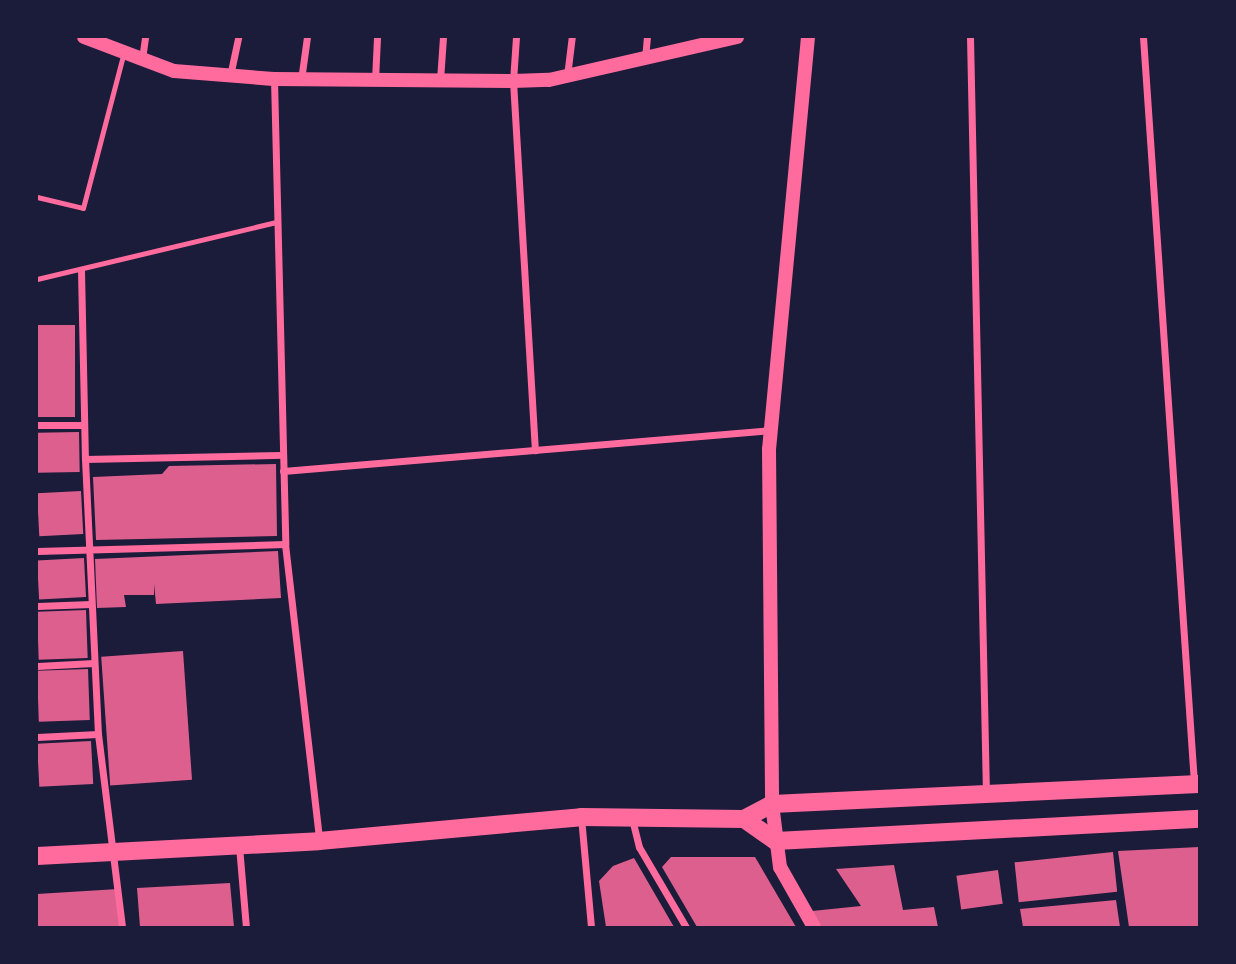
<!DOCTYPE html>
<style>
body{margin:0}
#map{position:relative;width:1236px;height:964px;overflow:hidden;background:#1b1b3a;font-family:Commissioner,sans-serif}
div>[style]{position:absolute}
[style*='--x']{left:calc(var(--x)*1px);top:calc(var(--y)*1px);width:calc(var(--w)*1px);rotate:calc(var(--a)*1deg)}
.building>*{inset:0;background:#dd5f8e;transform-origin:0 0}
.service>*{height:5px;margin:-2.5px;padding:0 2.5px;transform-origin:2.5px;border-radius:2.5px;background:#ff6b9d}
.minor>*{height:7px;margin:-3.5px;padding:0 3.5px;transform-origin:3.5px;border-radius:3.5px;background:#ff6b9d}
.secondary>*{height:14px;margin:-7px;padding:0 7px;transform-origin:7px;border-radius:7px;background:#ff6b9d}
.primary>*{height:18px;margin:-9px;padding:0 9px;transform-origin:9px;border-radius:9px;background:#ff6b9d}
span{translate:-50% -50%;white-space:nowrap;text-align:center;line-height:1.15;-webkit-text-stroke:5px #1b1b3a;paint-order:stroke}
.frame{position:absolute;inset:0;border:38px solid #1b1b3a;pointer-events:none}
</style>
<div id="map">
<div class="building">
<i style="left:37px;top:325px;width:38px;height:92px"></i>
<i style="left:79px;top:432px;width:40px;height:42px;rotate:89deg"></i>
<i style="clip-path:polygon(276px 464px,277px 536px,96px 540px,93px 477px,162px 474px,169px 466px)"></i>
<i style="left:81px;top:491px;width:43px;height:44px;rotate:87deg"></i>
<i style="clip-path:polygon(278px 551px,281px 598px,156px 604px,154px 584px,154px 595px,124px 595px,126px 607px,97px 608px,95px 559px)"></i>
<i style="left:84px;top:558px;width:39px;height:47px;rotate:87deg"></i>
<i style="left:86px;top:610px;width:48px;height:49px;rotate:88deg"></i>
<i style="left:183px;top:651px;width:129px;height:82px;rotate:86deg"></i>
<i style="left:88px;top:669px;width:51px;height:51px;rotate:88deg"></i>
<i style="left:91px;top:741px;width:43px;height:54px;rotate:87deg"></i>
<i style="clip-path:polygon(1199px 847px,1199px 927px,1129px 927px,1118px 851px)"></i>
<i style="left:1113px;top:852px;width:40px;height:99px;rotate:84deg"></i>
<i style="clip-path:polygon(671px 857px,755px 857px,796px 927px,697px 927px,662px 867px)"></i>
<i style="clip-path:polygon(634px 858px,674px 927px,606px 927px,599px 881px,613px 866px)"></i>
<i style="clip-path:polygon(894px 865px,903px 910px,934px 907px,938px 927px,821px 927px,812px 911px,861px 906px,836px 869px)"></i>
<i style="left:998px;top:870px;width:34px;height:42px;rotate:82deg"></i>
<i style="clip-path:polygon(230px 883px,234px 927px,140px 927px,137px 888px)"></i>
<i style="clip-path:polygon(118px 889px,121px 927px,37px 927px,37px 894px)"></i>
<i style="clip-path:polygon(1116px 900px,1120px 927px,1023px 927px,1020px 909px)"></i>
</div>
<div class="service">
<i style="--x:37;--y:197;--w:47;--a:13.4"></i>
<i style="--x:83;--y:208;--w:158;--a:-75.3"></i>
<i style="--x:37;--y:279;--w:247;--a:-13.4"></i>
</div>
<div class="minor">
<i style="--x:516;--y:37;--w:44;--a:93.9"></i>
<i style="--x:513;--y:81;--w:370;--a:86.6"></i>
<i style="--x:970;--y:37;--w:755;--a:88.79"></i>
<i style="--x:1143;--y:37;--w:748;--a:86.09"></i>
<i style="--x:142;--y:59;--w:22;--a:-82"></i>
<i style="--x:645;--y:59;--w:22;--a:-85"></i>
<i style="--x:230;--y:76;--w:40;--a:-78"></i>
<i style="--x:567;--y:76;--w:39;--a:-83"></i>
<i style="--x:274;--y:79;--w:465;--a:88.6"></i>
<i style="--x:285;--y:544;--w:297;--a:83.4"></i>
<i style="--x:301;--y:80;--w:43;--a:-82.1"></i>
<i style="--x:375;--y:80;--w:43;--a:-87.3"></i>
<i style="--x:440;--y:80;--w:43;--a:-86"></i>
<i style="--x:81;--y:270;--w:189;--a:88.8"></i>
<i style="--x:85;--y:459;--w:275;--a:87.3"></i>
<i style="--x:98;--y:734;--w:194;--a:82.9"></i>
<i style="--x:37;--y:425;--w:47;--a:0"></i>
<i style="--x:85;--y:459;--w:197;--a:-1.2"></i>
<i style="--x:283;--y:471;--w:489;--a:-4.8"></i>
<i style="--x:37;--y:551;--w:248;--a:-1.6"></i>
<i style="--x:37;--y:606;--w:54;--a:-2.1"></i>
<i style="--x:37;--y:666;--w:57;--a:-3"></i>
<i style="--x:37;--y:737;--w:61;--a:-2.8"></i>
<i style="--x:581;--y:817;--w:110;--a:84.8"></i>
<i style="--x:632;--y:819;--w:29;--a:76"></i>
<i style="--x:639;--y:847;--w:93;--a:59.6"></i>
<i style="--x:239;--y:846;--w:81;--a:85.1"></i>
</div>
<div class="secondary">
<i style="--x:84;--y:37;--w:96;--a:20.7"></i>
<i style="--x:174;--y:71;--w:100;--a:4.6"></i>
<i style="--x:274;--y:79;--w:239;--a:0.5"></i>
<i style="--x:513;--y:81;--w:36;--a:-2"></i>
<i style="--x:549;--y:80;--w:193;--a:-12.9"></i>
<i style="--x:808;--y:37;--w:414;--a:95.4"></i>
<i style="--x:769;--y:449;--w:355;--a:89.5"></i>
<i style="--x:772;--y:804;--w:64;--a:82.8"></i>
<i style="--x:780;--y:867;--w:69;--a:60.5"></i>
</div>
<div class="primary">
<i style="--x:744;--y:819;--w:39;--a:35"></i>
<i style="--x:776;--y:841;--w:424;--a:-3"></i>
<i style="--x:37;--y:856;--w:282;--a:-3"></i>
<i style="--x:319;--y:841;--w:263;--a:-5.2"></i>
<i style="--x:581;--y:817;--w:163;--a:0.7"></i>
<i style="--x:744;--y:819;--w:32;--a:-28"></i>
<i style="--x:772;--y:804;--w:427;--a:-2.7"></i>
</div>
<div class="frame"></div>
</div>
